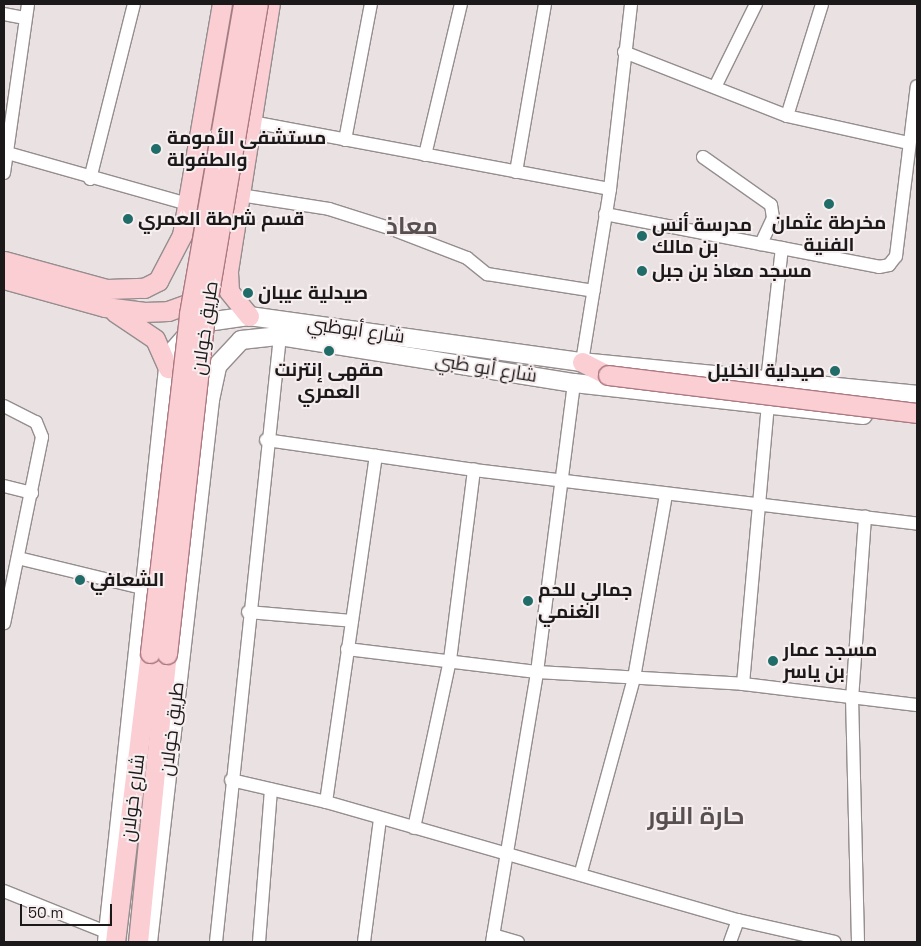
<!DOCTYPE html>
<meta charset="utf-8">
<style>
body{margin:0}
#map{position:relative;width:921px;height:946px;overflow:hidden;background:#e9e1e2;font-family:"Space Grotesk",Cairo,sans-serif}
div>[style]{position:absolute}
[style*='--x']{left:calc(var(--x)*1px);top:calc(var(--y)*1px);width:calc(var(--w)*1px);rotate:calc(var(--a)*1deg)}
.roads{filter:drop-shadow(1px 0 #958d8e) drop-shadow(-1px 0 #958d8e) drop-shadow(0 1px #958d8e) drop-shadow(0 -1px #958d8e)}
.street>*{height:12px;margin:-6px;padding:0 6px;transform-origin:6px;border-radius:6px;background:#fff}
.secondary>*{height:18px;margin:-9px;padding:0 9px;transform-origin:9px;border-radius:9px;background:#fff}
.primary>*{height:19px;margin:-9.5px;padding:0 9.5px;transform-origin:9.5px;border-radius:9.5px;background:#fbced4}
.bridges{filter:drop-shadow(1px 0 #ac7980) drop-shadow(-1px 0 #ac7980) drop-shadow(0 1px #ac7980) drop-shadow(0 -1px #ac7980)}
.primary-bridge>*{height:19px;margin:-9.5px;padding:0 9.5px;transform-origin:9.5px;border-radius:9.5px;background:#fbced4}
.dots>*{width:14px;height:14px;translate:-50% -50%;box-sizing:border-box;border:2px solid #f7eeef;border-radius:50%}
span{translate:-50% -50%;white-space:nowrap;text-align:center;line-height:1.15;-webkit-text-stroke:4px #f7eeef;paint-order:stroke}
.poi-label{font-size:19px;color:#1c191a;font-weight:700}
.left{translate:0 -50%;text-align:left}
.right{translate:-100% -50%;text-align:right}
.street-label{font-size:19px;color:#1c191a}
.district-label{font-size:24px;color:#575051;font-weight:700}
.frame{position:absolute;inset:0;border:5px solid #1c191a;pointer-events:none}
.scale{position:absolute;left:20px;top:904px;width:92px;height:22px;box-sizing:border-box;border:2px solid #1c191a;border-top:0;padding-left:6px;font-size:15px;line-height:18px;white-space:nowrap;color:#1c191a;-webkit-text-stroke:4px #f7eeef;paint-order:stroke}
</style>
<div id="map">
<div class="roads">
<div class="street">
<i style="--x:4;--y:14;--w:21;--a:11"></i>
<i style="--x:624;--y:52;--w:175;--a:21.4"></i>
<i style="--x:787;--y:116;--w:125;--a:12.5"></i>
<i style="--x:715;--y:87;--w:93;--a:-63.7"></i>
<i style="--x:787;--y:116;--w:117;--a:-72.6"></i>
<i style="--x:252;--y:122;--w:364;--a:10.6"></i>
<i style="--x:610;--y:189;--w:175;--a:99.2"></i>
<i style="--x:345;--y:140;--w:138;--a:-79.2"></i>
<i style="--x:4;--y:152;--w:191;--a:15.8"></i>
<i style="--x:425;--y:155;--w:155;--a:-76.6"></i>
<i style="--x:703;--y:157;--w:83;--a:35.2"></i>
<i style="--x:771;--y:205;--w:13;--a:81"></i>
<i style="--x:773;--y:218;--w:29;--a:115"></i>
<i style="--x:516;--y:172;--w:170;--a:-80.2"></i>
<i style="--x:4;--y:173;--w:171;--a:-81.9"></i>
<i style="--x:90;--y:179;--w:180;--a:-75.9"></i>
<i style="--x:610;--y:189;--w:186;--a:-83.5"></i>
<i style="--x:240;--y:195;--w:90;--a:8.9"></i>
<i style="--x:329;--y:209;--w:63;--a:17.6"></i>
<i style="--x:389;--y:228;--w:84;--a:21"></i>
<i style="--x:467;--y:258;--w:26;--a:39"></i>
<i style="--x:487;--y:274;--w:108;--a:9"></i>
<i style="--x:605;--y:214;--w:279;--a:10.9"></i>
<i style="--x:879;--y:267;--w:10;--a:-11"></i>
<i style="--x:889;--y:265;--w:11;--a:-52"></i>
<i style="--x:896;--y:256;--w:171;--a:-83"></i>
<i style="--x:767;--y:381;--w:134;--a:-83.6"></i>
<i style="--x:4;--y:406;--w:36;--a:27"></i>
<i style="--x:36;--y:422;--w:16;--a:68"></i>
<i style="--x:42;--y:437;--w:190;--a:101.5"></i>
<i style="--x:266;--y:440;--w:210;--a:8.2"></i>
<i style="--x:474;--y:470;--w:446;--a:6.9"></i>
<i style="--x:4;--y:486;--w:29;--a:14"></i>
<i style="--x:18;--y:558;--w:128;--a:13.6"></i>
<i style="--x:248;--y:612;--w:104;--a:4.9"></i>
<i style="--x:347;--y:649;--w:191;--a:6.9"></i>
<i style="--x:537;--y:672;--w:206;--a:3.3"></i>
<i style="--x:743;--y:684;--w:175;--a:6.9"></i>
<i style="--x:743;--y:684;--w:280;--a:-84.9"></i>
<i style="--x:231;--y:780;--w:98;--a:13"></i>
<i style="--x:326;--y:802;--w:429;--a:16"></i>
<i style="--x:738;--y:920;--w:99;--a:12.8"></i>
<i style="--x:326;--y:802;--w:350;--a:-81.8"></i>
<i style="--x:414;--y:828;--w:172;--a:-77.9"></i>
<i style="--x:450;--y:660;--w:192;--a:-82.8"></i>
<i style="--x:581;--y:872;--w:201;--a:-74.7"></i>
<i style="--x:634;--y:678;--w:187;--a:-80.1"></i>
<i style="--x:4;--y:891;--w:110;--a:21.9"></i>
<i style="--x:493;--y:935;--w:26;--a:16"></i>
<i style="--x:216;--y:942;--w:609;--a:-83.97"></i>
<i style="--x:259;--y:942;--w:153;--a:-85.5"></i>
<i style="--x:364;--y:942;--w:124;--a:-82.6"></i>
<i style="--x:492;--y:942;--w:274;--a:-80.5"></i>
<i style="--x:537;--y:672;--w:291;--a:-82.7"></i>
<i style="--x:730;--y:942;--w:23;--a:-70"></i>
<i style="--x:858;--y:942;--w:243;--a:-91.4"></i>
<i style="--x:852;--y:699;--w:183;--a:-85.9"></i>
</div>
<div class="secondary">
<i style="--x:107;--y:942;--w:577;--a:-83.93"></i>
<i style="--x:168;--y:368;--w:20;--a:-70"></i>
<i style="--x:175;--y:349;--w:21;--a:-49"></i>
<i style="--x:189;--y:333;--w:21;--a:-31"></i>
<i style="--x:207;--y:322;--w:42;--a:-8.1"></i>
<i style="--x:249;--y:316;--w:336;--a:7.9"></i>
<i style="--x:582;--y:362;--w:337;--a:5.6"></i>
<i style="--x:148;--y:942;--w:546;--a:-83.47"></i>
<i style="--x:210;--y:400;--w:35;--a:-78"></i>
<i style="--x:217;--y:366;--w:35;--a:-47"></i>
<i style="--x:241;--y:340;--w:39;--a:-6"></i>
<i style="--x:280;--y:336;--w:298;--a:9.1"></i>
<i style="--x:574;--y:383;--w:291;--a:6.3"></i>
</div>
<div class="primary">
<i style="--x:4;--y:261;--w:107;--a:15.2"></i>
<i style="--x:107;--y:289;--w:37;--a:-2"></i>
<i style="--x:144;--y:288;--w:16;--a:-27"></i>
<i style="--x:158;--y:281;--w:52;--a:-62.4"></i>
<i style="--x:182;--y:235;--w:234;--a:-80.2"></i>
<i style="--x:4;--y:279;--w:105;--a:15.5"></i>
<i style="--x:105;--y:307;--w:38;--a:7"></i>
<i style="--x:143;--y:312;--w:25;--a:-2"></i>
<i style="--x:168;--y:311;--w:37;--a:-20"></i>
<i style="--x:115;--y:312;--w:48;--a:34"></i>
<i style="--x:155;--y:339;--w:32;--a:66"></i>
<i style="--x:249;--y:316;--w:32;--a:-129"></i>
<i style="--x:229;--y:291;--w:20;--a:-93"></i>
<i style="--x:228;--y:271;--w:270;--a:-81.1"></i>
<i style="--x:582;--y:362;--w:29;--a:27"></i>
<i style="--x:115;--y:942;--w:291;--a:-83.1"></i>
<i style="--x:138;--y:942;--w:289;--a:-84.3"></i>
</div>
</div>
<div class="bridges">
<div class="primary-bridge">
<i style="--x:608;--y:375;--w:311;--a:7"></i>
<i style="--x:150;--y:653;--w:341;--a:-83.4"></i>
<i style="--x:189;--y:314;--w:315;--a:-80.1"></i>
<i style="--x:167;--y:654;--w:340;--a:-83.6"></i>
<i style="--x:205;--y:316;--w:316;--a:-80.4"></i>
</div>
</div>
<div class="dots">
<i style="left:156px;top:149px;background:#206c68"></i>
<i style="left:829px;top:204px;background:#206c68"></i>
<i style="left:128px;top:219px;background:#206c68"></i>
<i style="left:642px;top:236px;background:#206c68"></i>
<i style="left:642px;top:271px;background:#206c68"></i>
<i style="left:248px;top:293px;background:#206c68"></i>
<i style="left:329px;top:351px;background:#206c68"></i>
<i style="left:835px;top:371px;background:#206c68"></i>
<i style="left:80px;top:580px;background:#206c68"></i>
<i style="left:528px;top:601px;background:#206c68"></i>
<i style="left:773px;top:661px;background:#206c68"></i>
</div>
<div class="poi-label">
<span class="left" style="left:167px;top:149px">مستشفى الأمومة<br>والطفولة</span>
<span class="left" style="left:138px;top:219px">قسم شرطة العمري</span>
<span style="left:829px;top:234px">مخرطة عثمان<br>الفنية</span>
<span class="left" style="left:652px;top:236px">مدرسة أنس<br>بن مالك</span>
<span class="left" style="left:652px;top:271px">مسجد معاذ بن جبل</span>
<span class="left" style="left:258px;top:293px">صيدلية عيبان</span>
<span style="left:329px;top:381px">مقهى إنترنت<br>العمري</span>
<span class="right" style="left:825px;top:371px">صيدلية الخليل</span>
<span class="left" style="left:90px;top:580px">الشعافي</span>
<span class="left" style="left:538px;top:601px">جمالي للحم<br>الغنمي</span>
<span class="left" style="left:783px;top:661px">مسجد عمار<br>بن ياسر</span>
</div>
<div class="street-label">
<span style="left:205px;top:328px;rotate:-82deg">طريق خولان</span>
<span style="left:356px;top:330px;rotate:8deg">شارع أبوظبي</span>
<span style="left:486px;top:368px;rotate:9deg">شارع أبو ظبي</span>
<span style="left:172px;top:729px;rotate:-83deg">طريق خولان</span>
<span style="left:133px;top:798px;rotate:-83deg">شارع خولان</span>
</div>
<div class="district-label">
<span style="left:412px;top:226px">معاذ</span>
<span style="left:696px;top:816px">حارة النور</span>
</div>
<div class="frame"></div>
<div class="scale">50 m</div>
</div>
